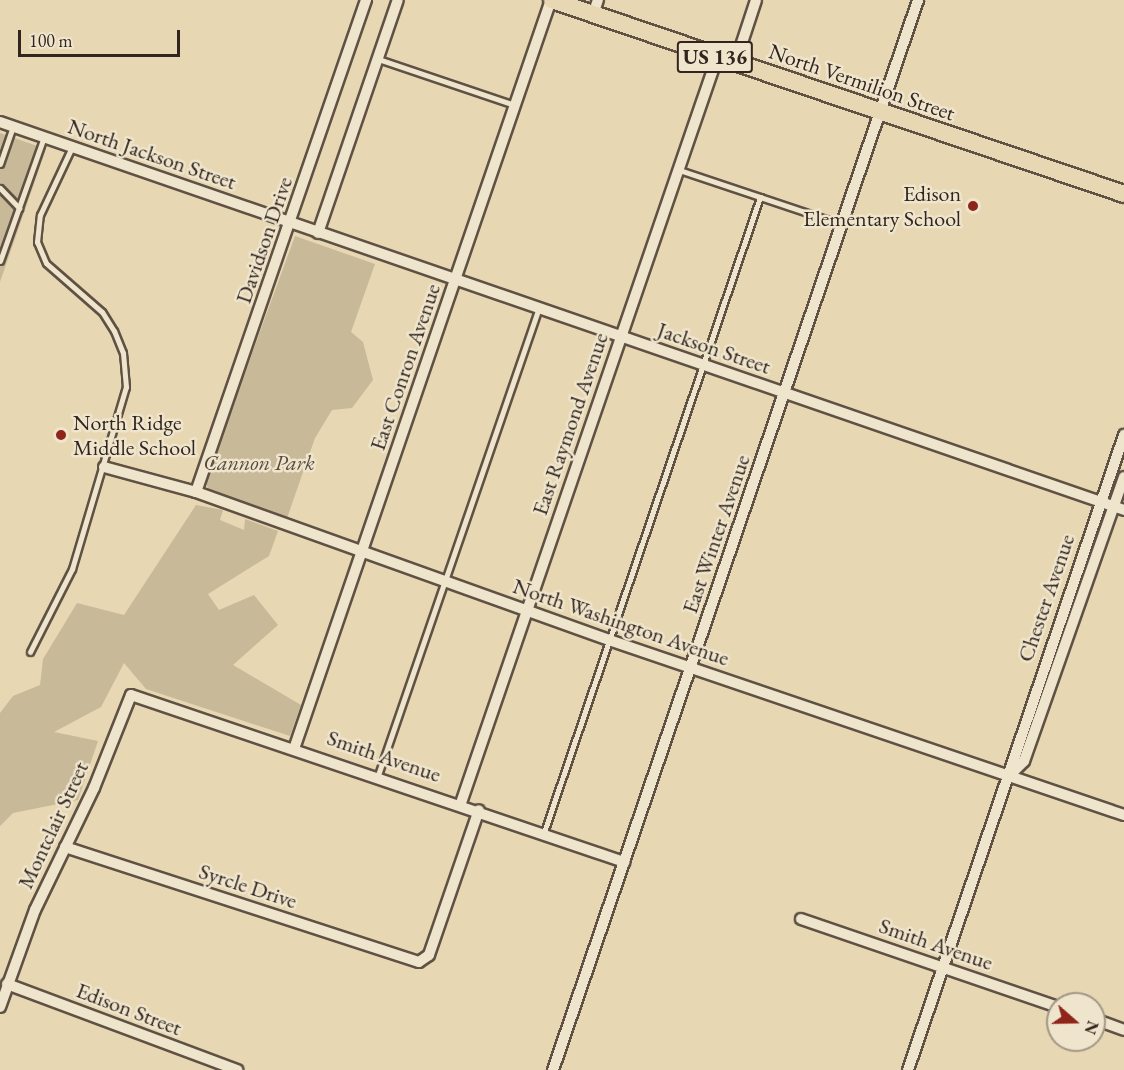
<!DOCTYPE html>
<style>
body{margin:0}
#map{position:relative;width:1124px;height:1070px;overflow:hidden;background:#e7d7b2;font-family:"EB Garamond",serif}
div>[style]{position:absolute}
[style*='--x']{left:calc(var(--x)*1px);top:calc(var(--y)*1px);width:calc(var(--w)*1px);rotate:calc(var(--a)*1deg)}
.green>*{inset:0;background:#c8b999}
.roads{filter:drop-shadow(2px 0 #5f5244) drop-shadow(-2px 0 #5f5244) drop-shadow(0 2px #5f5244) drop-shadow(0 -2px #5f5244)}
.service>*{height:5px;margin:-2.5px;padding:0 2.5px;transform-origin:2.5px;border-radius:2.5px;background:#efe5cd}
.minor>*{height:10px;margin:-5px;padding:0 5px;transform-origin:5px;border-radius:5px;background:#efe5cd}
.primary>*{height:16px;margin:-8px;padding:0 8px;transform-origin:8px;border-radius:8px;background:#e7d7b2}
.dots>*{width:16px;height:16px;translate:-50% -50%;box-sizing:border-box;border:3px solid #efe5cd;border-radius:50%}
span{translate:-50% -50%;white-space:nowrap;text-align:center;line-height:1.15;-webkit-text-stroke:5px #efe5cd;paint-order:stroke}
.shield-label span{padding:2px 4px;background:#efe5cd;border:2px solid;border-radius:4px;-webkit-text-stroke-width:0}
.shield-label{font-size:21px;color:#32251f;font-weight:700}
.street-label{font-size:22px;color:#32251f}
.poi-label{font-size:22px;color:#32251f}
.right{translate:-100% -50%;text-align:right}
.left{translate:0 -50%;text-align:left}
.park-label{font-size:22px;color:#584a3e;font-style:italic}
.north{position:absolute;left:1046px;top:992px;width:60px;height:60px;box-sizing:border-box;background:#efe5cd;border:2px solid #a39887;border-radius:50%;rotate:110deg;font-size:16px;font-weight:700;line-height:24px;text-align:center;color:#32251f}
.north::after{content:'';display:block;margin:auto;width:21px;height:27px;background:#8f2418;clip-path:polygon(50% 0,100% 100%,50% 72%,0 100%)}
.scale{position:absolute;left:18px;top:30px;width:162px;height:27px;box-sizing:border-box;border:3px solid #32251f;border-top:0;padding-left:8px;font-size:18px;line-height:21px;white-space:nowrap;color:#32251f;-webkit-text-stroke:4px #efe5cd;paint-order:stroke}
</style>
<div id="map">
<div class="green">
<i style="clip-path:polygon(0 133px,46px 149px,0 282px)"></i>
<i style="clip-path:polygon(295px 236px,375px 264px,351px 332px,363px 342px,373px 380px,352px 408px,332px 410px,315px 438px,286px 521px,211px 494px,205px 482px)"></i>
<i style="clip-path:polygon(196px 505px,223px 510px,220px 520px,244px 530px,245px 519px,278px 531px,269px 556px,208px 594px,219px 610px,254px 595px,278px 625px,233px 665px,301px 705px,290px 736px,146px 689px,124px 663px,101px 707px,54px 732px,98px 741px,78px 800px,13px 813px,0 826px,0 713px,13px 696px,40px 685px,43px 659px,77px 603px,124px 615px)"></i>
</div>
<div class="roads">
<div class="service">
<i style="--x:378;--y:59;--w:145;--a:18.6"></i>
<i style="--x:0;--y:164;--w:39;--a:-71"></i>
<i style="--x:679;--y:170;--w:170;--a:18.5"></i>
<i style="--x:0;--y:188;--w:28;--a:46"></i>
<i style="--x:0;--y:261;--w:132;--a:-70.5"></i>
<i style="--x:30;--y:652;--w:93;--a:-63.2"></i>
<i style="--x:72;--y:569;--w:190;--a:-73.5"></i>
<i style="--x:126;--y:387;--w:34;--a:-95"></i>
<i style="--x:123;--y:353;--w:24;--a:-112"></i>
<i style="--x:114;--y:331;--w:22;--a:-122"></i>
<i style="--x:102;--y:312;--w:74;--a:-138.8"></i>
<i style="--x:46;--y:263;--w:23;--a:-113"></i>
<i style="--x:37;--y:242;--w:27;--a:-84"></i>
<i style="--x:40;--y:215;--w:75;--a:-64.8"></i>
<i style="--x:378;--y:775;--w:495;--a:-71"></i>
<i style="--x:544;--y:832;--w:671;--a:-71.21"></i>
</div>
<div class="minor">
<i style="--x:593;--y:15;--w:16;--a:-72"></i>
<i style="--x:735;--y:64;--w:67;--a:-71.8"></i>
<i style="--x:0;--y:122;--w:1189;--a:19.04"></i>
<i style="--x:318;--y:233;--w:246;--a:-71.1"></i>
<i style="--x:104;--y:467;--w:95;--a:15.2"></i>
<i style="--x:196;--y:492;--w:439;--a:19.7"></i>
<i style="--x:609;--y:640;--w:544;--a:18.77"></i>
<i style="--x:196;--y:492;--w:521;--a:-70.94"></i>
<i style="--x:295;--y:746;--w:789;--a:-71.06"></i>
<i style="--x:1010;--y:775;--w:20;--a:-45"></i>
<i style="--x:1024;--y:761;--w:301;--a:-70.6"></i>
<i style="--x:461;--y:803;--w:788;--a:-71.04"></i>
<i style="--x:65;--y:847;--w:372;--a:18"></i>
<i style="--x:419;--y:962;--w:12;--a:-35"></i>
<i style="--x:429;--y:955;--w:153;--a:-71"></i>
<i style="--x:801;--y:919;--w:272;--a:18.9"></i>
<i style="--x:7;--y:984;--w:246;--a:20.5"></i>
<i style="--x:0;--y:1007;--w:103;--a:-70.2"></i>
<i style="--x:35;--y:910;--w:136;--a:-64.2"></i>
<i style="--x:94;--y:788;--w:100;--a:-68.3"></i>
<i style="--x:131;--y:695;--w:521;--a:18.71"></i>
<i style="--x:1094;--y:1019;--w:32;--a:20"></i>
<i style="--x:553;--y:1070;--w:1131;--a:-71.16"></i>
<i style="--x:908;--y:1070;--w:671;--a:-71.21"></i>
</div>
<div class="primary">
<i style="--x:552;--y:0;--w:604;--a:18.73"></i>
</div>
</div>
<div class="dots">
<i style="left:973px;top:206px;background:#8f2418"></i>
<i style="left:61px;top:435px;background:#8f2418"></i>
</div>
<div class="shield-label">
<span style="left:715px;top:57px">US 136</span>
</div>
<div class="street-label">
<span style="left:862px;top:82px;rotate:19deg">North Vermilion Street</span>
<span style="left:152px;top:154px;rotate:19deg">North Jackson Street</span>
<span style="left:264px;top:240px;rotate:-71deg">Davidson Drive</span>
<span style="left:714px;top:348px;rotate:19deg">Jackson Street</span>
<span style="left:405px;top:367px;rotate:-71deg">East Conron Avenue</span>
<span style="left:570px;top:424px;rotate:-71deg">East Raymond Avenue</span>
<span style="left:716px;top:534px;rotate:-71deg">East Winter Avenue</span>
<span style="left:1046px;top:598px;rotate:-71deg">Chester Avenue</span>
<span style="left:621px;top:622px;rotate:19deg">North Washington Avenue</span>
<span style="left:384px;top:756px;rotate:19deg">Smith Avenue</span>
<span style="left:53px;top:825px;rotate:-65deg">Montclair Street</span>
<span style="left:248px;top:886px;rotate:18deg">Syrcle Drive</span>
<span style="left:936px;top:944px;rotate:19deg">Smith Avenue</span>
<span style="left:129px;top:1009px;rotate:21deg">Edison Street</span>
</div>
<div class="poi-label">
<span class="right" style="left:961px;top:206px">Edison<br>Elementary School</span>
<span class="left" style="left:73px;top:435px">North Ridge<br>Middle School</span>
</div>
<div class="park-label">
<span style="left:259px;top:463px">Cannon Park</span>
</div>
<div class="north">N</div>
<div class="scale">100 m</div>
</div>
